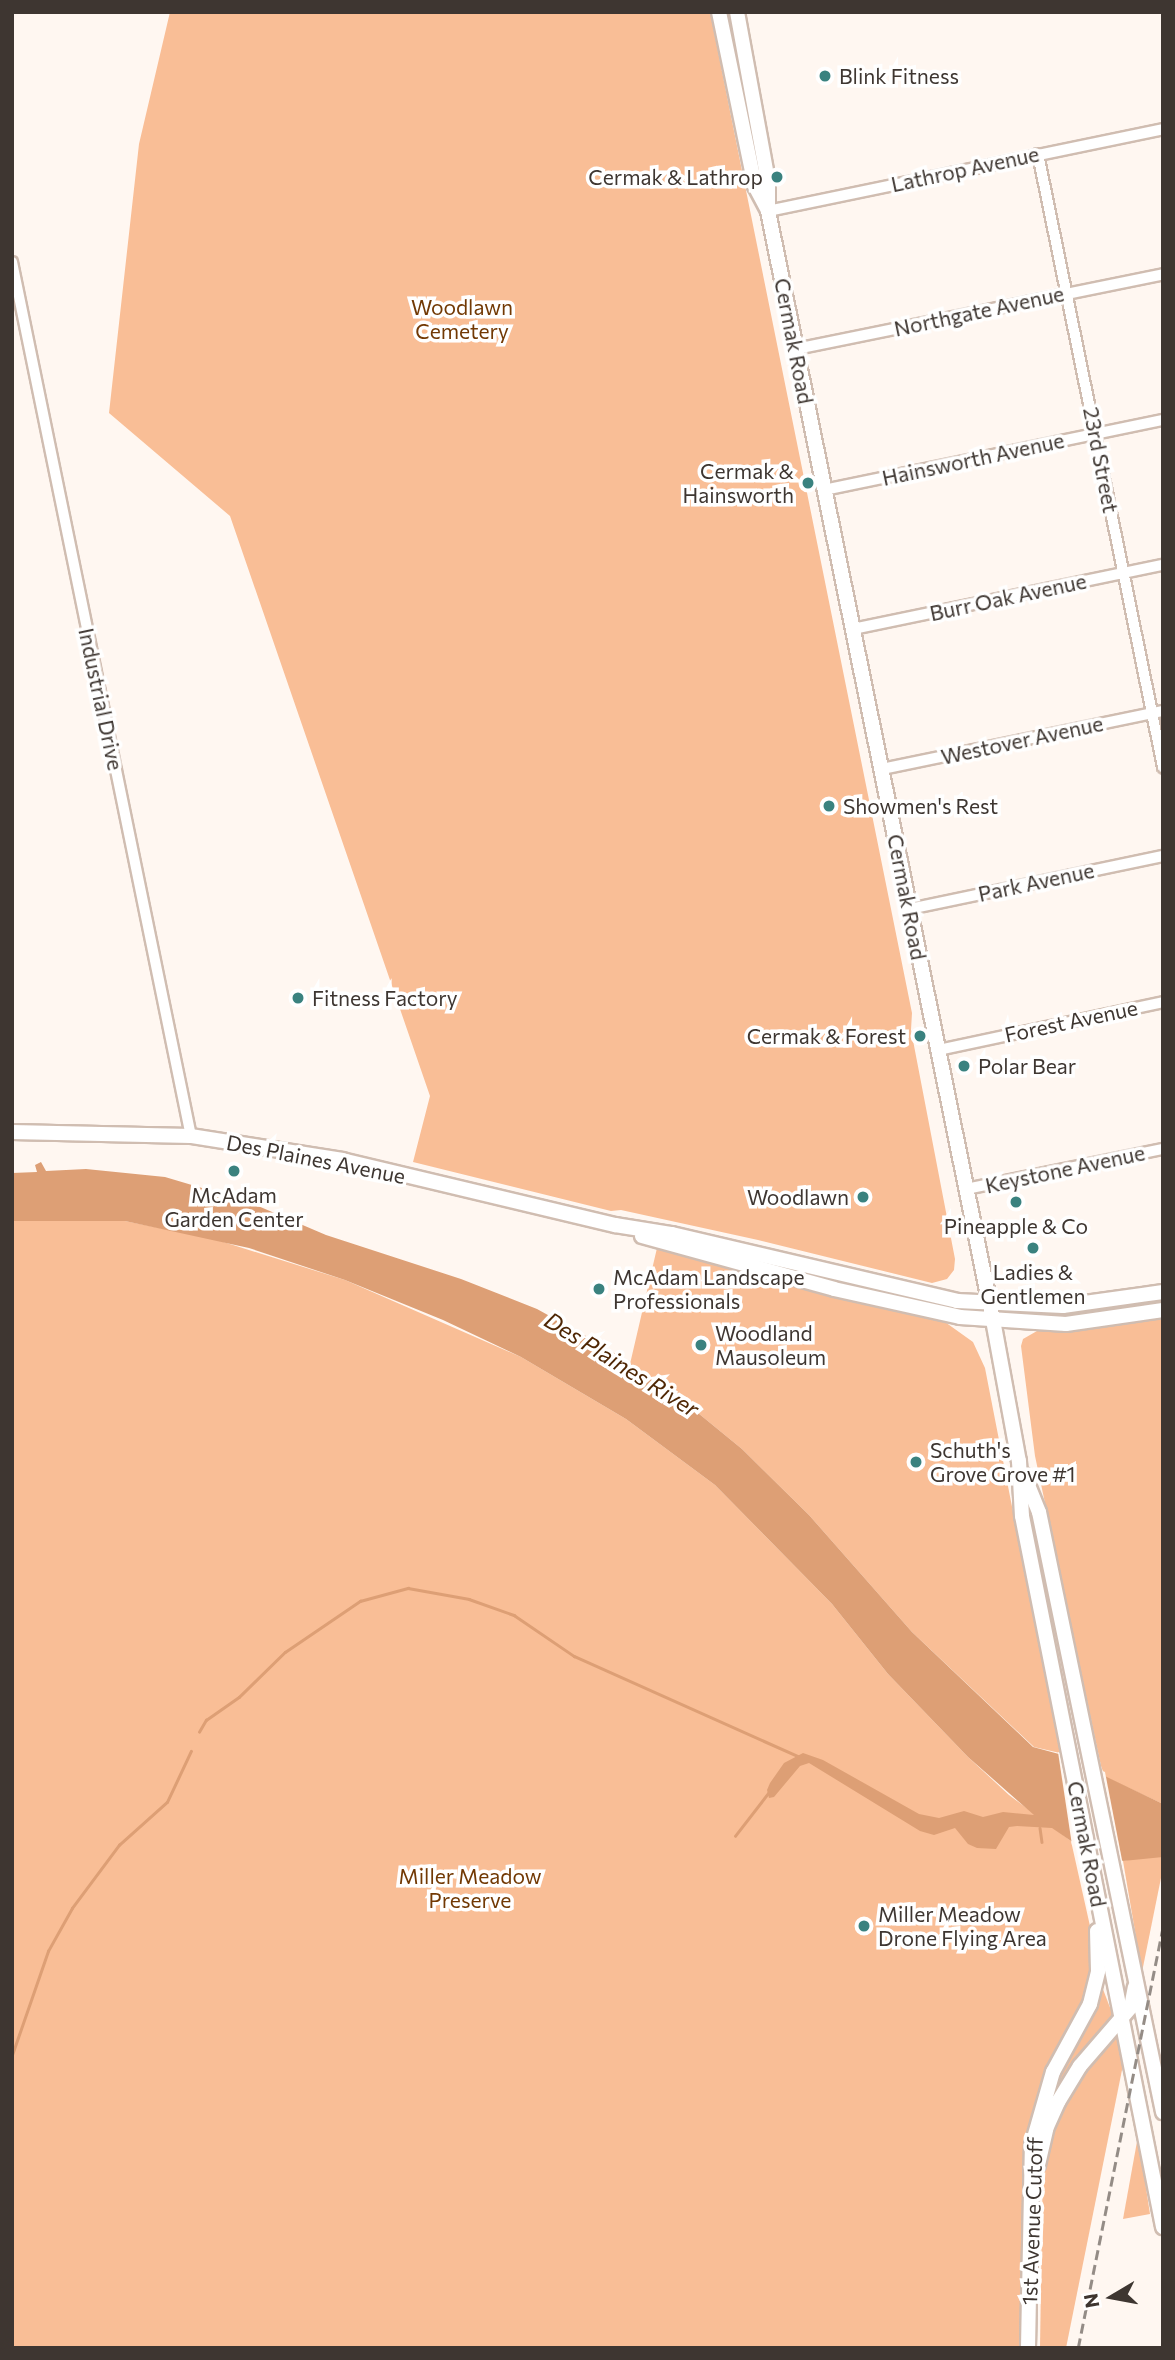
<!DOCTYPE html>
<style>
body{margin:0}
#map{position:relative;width:1175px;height:2360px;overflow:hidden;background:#fff7f1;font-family:Commissioner,sans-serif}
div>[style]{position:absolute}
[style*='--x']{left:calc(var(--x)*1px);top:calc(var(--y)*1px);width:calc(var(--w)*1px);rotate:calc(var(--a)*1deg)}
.green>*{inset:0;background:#f9be96}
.water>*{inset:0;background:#dd9f75}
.pier>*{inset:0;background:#fff7f1}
.stream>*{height:2.5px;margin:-1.25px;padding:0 1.25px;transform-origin:1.25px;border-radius:1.25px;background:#dd9f75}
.roads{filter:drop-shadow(2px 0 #d0bdb1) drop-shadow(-2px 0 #d0bdb1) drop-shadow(0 2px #d0bdb1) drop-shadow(0 -2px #d0bdb1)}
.minor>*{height:10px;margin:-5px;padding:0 5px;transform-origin:5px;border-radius:5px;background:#fff}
.major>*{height:14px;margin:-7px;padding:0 7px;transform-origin:7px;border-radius:7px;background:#fff}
.rail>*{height:2.5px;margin-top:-1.25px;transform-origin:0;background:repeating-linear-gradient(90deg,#948c86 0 10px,transparent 0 15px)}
.dots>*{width:19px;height:19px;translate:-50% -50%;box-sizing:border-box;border:4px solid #fff;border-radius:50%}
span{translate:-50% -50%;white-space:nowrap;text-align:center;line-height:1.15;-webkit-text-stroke:7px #fff;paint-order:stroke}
.poi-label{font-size:21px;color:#3e3631}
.left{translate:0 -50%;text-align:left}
.right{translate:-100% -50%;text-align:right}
.street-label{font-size:21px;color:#3e3631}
.park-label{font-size:21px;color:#723904}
.water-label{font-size:23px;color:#4f2705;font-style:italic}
.frame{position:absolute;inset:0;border:14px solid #3e3631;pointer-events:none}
.north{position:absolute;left:1077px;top:2262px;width:70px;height:70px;-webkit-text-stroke:5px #fff;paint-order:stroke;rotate:260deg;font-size:19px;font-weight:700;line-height:28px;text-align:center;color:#3e3631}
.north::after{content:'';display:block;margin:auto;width:24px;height:32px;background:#3e3631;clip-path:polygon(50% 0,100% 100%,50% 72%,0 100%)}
</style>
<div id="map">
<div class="green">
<i style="clip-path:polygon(170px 12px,710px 12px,912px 1013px,911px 1030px,955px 1259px,954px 1270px,947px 1279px,932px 1283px,758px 1240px,621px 1210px,611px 1211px,413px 1162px,430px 1096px,230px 516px,109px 413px,139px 144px)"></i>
<i style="clip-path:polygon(56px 1219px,125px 1221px,214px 1239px,345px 1280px,521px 1357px,626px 1419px,715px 1485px,832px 1604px,888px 1674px,968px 1757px,1009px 1795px,1071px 1841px,1092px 1935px,1092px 1986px,1044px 2086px,1024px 2348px,12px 2348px,12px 1221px)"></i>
<i style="clip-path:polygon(657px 1248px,945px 1322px,973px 1342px,985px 1368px,1060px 1753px,1034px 1747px,912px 1632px,809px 1515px,742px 1449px,676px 1395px,630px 1364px)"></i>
<i style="clip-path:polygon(1163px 1316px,1163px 1804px,1105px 1777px,1101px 1766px,1035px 1456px,1021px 1346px,1023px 1339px,1037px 1331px,1085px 1329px)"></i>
<i style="clip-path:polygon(1147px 1856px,1163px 1857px,1163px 1868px,1142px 1972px,1123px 1861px)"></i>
<i style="clip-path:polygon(1101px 1984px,1114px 2018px,1052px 2105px,1050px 2089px)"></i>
<i style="clip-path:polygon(1117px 2035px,1123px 2065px,1066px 2348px,1040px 2348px,1043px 2154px,1047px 2138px,1075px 2080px)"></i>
<i style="clip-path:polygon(1138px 2136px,1150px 2214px,1123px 2219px)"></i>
</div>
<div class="water">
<i style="clip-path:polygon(41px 1162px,46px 1171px,86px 1169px,165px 1177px,249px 1202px,326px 1235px,461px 1279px,537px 1309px,604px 1346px,676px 1395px,742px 1449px,809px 1515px,912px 1632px,1033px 1747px,1059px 1754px,1163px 1804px,1163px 1857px,1123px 1861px,1071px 1841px,1052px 1828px,1017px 1826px,1009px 1827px,996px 1849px,977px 1848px,968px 1844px,955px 1828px,934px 1835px,920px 1831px,809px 1763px,800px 1766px,774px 1797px,769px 1798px,767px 1790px,770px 1783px,784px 1763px,803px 1753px,823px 1760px,919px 1814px,939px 1818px,964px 1811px,983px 1817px,1003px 1812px,1034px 1815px,968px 1757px,888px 1674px,832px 1604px,715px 1485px,626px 1419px,521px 1357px,443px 1320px,345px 1280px,249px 1248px,125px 1221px,12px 1221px,12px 1173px,37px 1172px,35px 1165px)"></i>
</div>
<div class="pier">
<i style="clip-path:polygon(1058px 1752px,1105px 1772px,1123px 1865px,1072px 1845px)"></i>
</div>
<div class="stream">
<i style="--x:199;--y:1732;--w:14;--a:-60"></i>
<i style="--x:206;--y:1720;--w:40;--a:-34.9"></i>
<i style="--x:239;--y:1697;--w:64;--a:-44.4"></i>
<i style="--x:285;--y:1652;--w:91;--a:-34.2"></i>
<i style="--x:360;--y:1601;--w:50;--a:-15.2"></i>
<i style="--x:408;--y:1588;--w:62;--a:10.2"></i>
<i style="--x:469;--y:1599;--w:48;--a:19.6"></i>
<i style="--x:514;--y:1615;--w:73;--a:34.3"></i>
<i style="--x:574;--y:1656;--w:245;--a:24.1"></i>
<i style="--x:1040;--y:1828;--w:14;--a:82"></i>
<i style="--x:735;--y:1836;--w:56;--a:-52.3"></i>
<i style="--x:12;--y:2055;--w:110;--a:-70.9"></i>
<i style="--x:48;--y:1951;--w:49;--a:-60.8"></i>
<i style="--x:72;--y:1908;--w:79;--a:-53.3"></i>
<i style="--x:119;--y:1845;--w:64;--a:-41.9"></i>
<i style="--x:167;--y:1802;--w:56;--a:-64.8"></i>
</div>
<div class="roads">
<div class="minor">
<i style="--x:1038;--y:154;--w:626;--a:78.47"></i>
<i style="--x:768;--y:211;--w:403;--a:-11.7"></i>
<i style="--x:12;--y:262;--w:892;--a:78.43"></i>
<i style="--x:796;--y:349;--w:375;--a:-11.5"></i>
<i style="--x:824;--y:490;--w:346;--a:-11.7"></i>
<i style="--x:853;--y:629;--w:317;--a:-11.7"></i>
<i style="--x:882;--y:769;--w:287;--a:-11.7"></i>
<i style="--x:909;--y:909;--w:259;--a:-11.8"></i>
<i style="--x:938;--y:1050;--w:230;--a:-12"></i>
<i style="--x:966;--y:1189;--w:201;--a:-11.5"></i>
</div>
<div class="major">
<i style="--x:719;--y:12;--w:178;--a:78.3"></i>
<i style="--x:755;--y:186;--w:26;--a:62"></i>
<i style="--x:737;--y:12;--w:172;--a:79.6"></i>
<i style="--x:768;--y:181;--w:30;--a:90"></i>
<i style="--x:768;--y:211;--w:1132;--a:78.53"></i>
<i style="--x:993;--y:1320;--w:143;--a:79.6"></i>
<i style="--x:1019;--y:1461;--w:55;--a:86.9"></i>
<i style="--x:1022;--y:1516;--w:725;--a:78.78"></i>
<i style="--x:12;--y:1132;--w:179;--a:1.3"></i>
<i style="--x:191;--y:1136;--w:153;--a:9"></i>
<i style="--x:342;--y:1160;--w:281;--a:13.4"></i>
<i style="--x:615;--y:1225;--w:58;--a:9"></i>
<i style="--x:672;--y:1234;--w:293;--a:13.2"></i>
<i style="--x:957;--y:1301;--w:106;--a:2.7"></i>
<i style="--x:1063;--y:1306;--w:101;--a:-8"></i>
<i style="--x:642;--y:1236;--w:199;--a:15.4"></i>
<i style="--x:834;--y:1289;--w:129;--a:12.5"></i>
<i style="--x:960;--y:1317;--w:106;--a:3.8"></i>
<i style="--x:1066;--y:1324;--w:98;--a:-8.2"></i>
<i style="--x:1024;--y:1475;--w:40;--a:68"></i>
<i style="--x:1039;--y:1512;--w:613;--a:78.32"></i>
<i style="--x:1038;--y:2165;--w:37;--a:-77"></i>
<i style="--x:1046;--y:2129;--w:30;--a:-66"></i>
<i style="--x:1058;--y:2102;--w:42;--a:-58.6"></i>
<i style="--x:1080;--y:2066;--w:78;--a:-49.2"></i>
<i style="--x:1131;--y:2007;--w:20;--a:-79"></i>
<i style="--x:1028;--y:2348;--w:203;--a:-88.9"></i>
<i style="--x:1032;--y:2145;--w:76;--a:-74"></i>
<i style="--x:1053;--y:2072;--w:77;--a:-61.4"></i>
<i style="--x:1090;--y:2004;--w:34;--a:-76"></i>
<i style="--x:1098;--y:1971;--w:40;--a:-91.4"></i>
</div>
</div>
<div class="rail">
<i style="--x:1078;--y:2348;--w:431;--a:-78.6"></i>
</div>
<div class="dots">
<i style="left:825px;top:76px;background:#3a827f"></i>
<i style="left:777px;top:177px;background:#3a827f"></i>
<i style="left:808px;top:483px;background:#3a827f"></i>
<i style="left:829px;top:806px;background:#3a827f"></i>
<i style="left:298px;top:998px;background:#3a827f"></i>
<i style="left:920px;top:1036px;background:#3a827f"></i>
<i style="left:964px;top:1066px;background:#3a827f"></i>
<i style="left:234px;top:1171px;background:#3a827f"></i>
<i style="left:863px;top:1197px;background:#3a827f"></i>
<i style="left:1016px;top:1202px;background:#3a827f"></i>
<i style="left:1033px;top:1248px;background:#3a827f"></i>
<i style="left:599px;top:1289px;background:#3a827f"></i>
<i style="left:701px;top:1345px;background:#3a827f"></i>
<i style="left:916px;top:1462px;background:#3a827f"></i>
<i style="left:864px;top:1926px;background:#3a827f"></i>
</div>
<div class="poi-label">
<span class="left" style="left:839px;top:76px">Blink Fitness</span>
<span class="right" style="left:763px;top:177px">Cermak &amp; Lathrop</span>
<span class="right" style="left:794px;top:483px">Cermak &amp;<br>Hainsworth</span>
<span class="left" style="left:843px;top:806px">Showmen's Rest</span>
<span class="left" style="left:312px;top:998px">Fitness Factory</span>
<span class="right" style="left:906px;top:1036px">Cermak &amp; Forest</span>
<span class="left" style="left:978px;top:1066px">Polar Bear</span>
<span style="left:234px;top:1207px">McAdam<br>Garden Center</span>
<span class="right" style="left:849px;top:1197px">Woodlawn</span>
<span style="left:1016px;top:1226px">Pineapple &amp; Co</span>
<span style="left:1033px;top:1284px">Ladies &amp;<br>Gentlemen</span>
<span class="left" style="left:613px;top:1289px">McAdam Landscape<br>Professionals</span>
<span class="left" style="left:715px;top:1345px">Woodland<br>Mausoleum</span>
<span class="left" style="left:930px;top:1462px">Schuth's<br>Grove Grove #1</span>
<span class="left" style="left:878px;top:1926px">Miller Meadow<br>Drone Flying Area</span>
</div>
<div class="street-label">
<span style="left:965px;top:169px;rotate:-12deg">Lathrop Avenue</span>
<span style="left:979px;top:311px;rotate:-12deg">Northgate Avenue</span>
<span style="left:794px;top:341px;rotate:79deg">Cermak Road</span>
<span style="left:973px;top:459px;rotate:-12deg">Hainsworth Avenue</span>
<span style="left:1101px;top:460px;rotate:79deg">23rd Street</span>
<span style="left:1008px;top:597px;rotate:-12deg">Burr Oak Avenue</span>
<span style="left:101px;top:699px;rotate:78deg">Industrial Drive</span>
<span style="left:1022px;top:740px;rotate:-12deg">Westover Avenue</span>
<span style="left:1036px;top:882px;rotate:-12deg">Park Avenue</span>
<span style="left:907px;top:897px;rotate:79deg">Cermak Road</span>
<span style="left:1071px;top:1021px;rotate:-12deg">Forest Avenue</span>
<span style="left:316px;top:1159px;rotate:11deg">Des Plaines Avenue</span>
<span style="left:1065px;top:1169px;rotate:-12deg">Keystone Avenue</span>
<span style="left:1087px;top:1844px;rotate:79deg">Cermak Road</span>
<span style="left:1032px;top:2221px;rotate:-88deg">1st Avenue Cutoff</span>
</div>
<div class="park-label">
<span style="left:462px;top:319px">Woodlawn<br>Cemetery</span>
<span style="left:470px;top:1888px">Miller Meadow<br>Preserve</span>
</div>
<div class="water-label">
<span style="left:622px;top:1364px;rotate:32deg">Des Plaines River</span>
</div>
<div class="frame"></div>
<div class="north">N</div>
</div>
